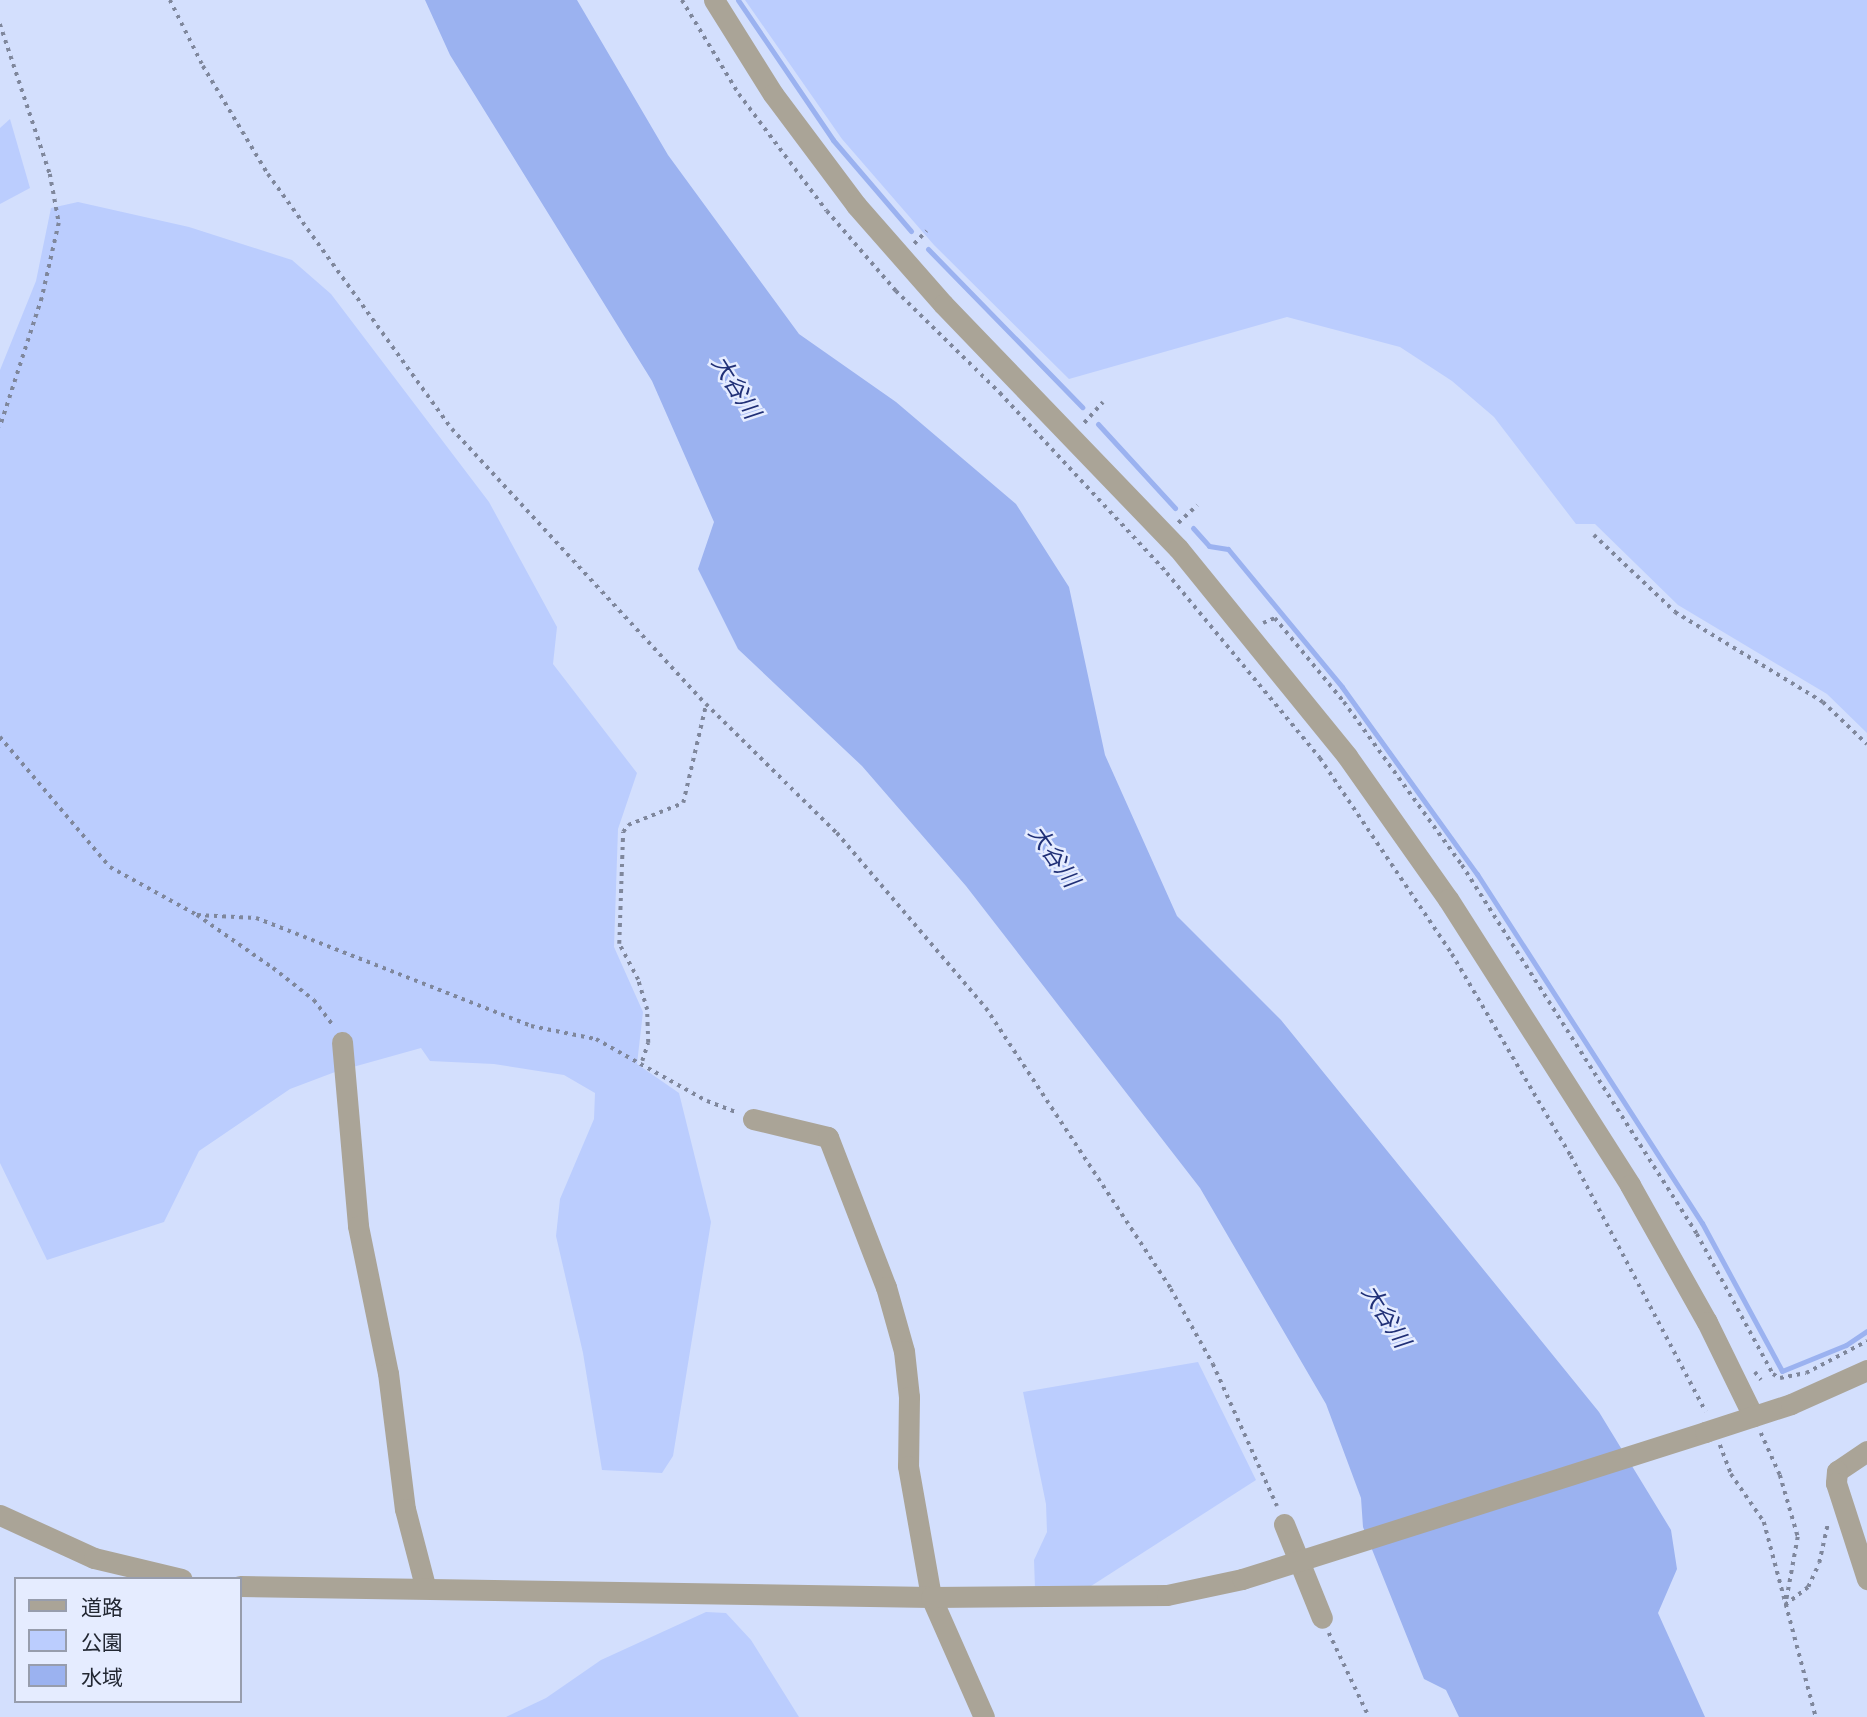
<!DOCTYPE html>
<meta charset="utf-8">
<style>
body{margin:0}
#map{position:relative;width:1867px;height:1717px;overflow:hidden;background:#d3dffd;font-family:"Asap Condensed","Noto Sans JP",sans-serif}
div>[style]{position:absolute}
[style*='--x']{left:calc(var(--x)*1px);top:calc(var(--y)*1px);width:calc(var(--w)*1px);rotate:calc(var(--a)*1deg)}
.green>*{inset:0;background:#bbcdfe}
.water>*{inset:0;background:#9bb2f0}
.stream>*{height:5px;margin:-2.5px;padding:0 2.5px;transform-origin:2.5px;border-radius:2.5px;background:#9bb2f0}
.path>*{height:3.5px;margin-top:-1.75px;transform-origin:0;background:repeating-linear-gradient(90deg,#7f879c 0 3.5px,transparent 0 8.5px)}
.minor>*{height:21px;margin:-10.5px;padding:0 10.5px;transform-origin:10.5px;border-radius:10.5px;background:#aaa497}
span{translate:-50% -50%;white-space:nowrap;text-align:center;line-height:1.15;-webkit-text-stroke:5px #e5ecff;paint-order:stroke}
.water-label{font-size:23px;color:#203077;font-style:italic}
.legend{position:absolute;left:14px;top:1577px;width:228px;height:126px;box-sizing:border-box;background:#e5ecff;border:2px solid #979dad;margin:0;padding:9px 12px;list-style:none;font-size:21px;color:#222732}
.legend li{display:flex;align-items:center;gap:14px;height:35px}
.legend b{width:35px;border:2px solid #979dad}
</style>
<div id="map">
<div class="green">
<i style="clip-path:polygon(745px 0,1867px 0,1867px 733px,1827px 694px,1678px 605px,1595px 524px,1576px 524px,1494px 417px,1452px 381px,1400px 347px,1287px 317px,1069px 379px,934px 245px,842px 139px)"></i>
<i style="clip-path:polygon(10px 119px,30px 188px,0 204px,0 128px)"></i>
<i style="clip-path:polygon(78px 202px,189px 227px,292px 260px,331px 294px,489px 502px,557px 627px,553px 664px,637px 773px,618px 829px,614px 947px,643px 1012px,637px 1064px,679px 1093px,711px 1222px,673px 1456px,662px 1473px,602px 1470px,583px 1353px,556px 1236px,560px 1199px,594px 1119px,595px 1093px,564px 1075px,494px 1064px,430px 1061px,421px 1048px,335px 1072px,290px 1089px,199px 1151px,164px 1222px,47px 1260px,0 1163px,0 370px,36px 281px,51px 208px)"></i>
<i style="clip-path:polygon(1198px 1362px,1256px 1480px,1088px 1588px,1035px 1588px,1034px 1560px,1047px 1532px,1046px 1504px,1023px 1392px)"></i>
<i style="clip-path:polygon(706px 1612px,726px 1613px,751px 1640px,799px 1717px,506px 1717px,546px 1698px,601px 1660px)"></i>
</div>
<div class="water">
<i style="clip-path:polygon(425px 0,577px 0,668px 155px,799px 334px,896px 402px,1016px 504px,1069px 587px,1105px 755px,1177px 916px,1281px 1020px,1599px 1412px,1671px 1530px,1677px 1569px,1658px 1613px,1705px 1717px,1459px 1717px,1446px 1690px,1424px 1679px,1363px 1527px,1361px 1498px,1326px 1404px,1200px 1188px,966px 886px,862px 766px,738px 649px,698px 569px,714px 522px,652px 381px,450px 55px)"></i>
</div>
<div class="stream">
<i style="--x:738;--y:0;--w:169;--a:55.8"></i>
<i style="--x:833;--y:140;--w:120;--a:49.4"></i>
<i style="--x:928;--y:249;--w:221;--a:45.7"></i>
<i style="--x:1098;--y:424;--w:114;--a:47.5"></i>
<i style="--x:1193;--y:528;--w:24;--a:48"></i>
<i style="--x:1209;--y:546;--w:19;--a:9"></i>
<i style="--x:1228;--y:549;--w:179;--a:50.4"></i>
<i style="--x:1342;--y:687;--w:231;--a:54.2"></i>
<i style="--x:1477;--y:874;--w:415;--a:57.2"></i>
<i style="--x:1702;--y:1223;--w:168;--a:61.6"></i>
<i style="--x:1782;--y:1371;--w:69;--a:-22.1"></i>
<i style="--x:1846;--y:1345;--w:25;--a:-34"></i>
</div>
<div class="path">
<i style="--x:170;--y:0;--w:74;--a:63.4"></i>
<i style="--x:203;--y:66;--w:126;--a:59"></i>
<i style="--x:268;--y:174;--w:314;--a:54.2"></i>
<i style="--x:452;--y:429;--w:374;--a:47.3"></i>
<i style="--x:706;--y:704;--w:184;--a:44.6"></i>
<i style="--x:837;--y:833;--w:230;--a:49.6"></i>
<i style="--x:986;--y:1008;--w:336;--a:56.6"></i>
<i style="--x:1171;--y:1289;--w:86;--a:60.8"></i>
<i style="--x:1213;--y:1364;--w:156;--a:65.7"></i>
<i style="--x:682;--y:0;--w:110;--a:58.8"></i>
<i style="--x:739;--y:94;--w:146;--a:53.1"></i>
<i style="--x:827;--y:211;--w:106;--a:49.2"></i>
<i style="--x:896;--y:291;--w:146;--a:44.4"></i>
<i style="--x:1000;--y:393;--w:246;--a:47.1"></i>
<i style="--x:1167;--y:573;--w:240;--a:50.4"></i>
<i style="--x:1320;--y:758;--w:236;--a:56"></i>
<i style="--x:1452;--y:954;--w:234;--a:59.5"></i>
<i style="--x:1571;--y:1156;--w:289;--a:62.2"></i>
<i style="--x:0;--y:24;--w:158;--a:71.6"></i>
<i style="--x:50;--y:174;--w:50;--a:79.6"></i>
<i style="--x:59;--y:223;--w:77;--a:102.8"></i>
<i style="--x:42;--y:298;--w:136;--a:108"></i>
<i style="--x:914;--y:244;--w:18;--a:-47"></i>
<i style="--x:1084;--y:423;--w:28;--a:-48"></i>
<i style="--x:1178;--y:523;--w:26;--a:-43"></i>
<i style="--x:1594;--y:535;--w:112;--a:43.5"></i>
<i style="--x:1675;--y:612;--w:173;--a:31.3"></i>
<i style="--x:1823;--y:702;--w:61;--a:43.7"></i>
<i style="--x:1263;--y:623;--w:13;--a:-23"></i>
<i style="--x:1275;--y:618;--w:109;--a:50.6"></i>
<i style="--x:1344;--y:702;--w:201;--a:54.1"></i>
<i style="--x:1462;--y:865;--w:437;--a:57.5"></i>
<i style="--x:1697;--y:1234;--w:159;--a:61.5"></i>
<i style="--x:1773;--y:1374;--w:8;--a:30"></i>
<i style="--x:1780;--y:1378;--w:26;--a:-11"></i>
<i style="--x:1806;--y:1373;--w:69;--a:-27.7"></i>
<i style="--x:0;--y:737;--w:170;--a:49.8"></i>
<i style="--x:110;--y:867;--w:99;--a:28.9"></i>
<i style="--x:197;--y:915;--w:93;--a:34.9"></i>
<i style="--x:273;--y:968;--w:52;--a:38"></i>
<i style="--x:314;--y:1000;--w:31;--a:53"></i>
<i style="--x:197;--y:915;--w:59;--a:2.9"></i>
<i style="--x:256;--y:918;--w:295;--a:21.4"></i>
<i style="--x:531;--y:1026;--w:66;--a:11.3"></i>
<i style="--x:596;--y:1039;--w:127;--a:29.2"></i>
<i style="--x:707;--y:1101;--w:31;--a:21"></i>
<i style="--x:642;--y:1061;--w:19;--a:-72"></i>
<i style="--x:648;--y:1043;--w:33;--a:-92"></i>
<i style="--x:647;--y:1010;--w:31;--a:-107"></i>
<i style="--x:638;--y:980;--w:41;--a:-117.8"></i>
<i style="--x:619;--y:944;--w:112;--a:-88"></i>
<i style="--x:623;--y:832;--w:9;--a:-54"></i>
<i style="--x:628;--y:825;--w:59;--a:-21.8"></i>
<i style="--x:683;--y:803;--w:102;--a:-76.9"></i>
<i style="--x:1755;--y:1372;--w:10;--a:53"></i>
<i style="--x:1761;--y:1433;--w:46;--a:65.7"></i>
<i style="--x:1780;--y:1475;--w:65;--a:73.8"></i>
<i style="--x:1798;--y:1537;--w:67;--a:100.3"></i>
<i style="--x:1720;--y:1445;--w:31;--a:69"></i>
<i style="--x:1731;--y:1474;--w:58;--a:55.5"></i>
<i style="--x:1764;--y:1522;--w:202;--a:75.1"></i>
<i style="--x:1785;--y:1605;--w:29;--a:-38"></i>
<i style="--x:1808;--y:1587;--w:26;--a:-65"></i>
<i style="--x:1819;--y:1563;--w:42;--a:-77.6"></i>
<i style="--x:1329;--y:1633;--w:93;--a:64.5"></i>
</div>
<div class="minor">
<i style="--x:714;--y:0;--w:111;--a:57.9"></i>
<i style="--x:773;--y:94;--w:139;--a:53.2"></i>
<i style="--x:856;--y:205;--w:132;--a:48.7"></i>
<i style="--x:943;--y:304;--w:339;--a:46.1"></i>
<i style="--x:1178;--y:548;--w:268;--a:50.9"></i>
<i style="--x:1347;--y:756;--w:175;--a:54.8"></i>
<i style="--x:1448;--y:899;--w:339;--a:57.5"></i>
<i style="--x:1630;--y:1185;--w:157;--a:60.7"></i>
<i style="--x:1707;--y:1322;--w:105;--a:63.9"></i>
<i style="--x:342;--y:1042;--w:185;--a:85"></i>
<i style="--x:358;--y:1226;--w:150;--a:78.5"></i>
<i style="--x:388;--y:1373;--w:137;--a:82.9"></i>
<i style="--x:405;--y:1509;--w:80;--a:75.4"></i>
<i style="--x:753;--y:1119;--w:77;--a:13.5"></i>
<i style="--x:828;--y:1137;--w:161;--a:68.9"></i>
<i style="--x:886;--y:1287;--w:66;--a:74.3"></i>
<i style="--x:904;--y:1351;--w:46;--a:83.8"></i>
<i style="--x:909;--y:1397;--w:69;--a:90.8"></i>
<i style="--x:908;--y:1466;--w:133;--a:80"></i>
<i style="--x:931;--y:1597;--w:131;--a:66.2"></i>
<i style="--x:1867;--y:1451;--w:36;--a:146"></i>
<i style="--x:1837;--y:1471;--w:12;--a:95"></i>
<i style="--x:1836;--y:1483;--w:101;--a:72.1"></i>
<i style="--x:0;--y:1515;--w:103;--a:24.6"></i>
<i style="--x:94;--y:1558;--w:90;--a:13.4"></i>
<i style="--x:1284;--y:1524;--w:101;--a:68"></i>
<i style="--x:240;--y:1586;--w:691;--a:0.91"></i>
<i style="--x:931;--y:1597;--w:236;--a:-0.5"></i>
<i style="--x:1167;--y:1595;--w:77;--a:-12"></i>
<i style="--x:1242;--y:1579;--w:486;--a:-17.6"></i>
<i style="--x:1705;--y:1432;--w:90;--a:-18"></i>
<i style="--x:1791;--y:1404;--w:83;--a:-24.1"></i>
</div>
<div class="water-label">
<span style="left:736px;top:387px;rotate:58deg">大谷川</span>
<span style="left:1054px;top:856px;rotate:55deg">大谷川</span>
<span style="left:1386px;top:1316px;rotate:58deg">大谷川</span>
</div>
<ul class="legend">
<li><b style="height:9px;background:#aaa497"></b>道路</li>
<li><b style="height:19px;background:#bbcdfe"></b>公園</li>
<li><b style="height:19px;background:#9bb2f0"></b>水域</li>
</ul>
</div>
